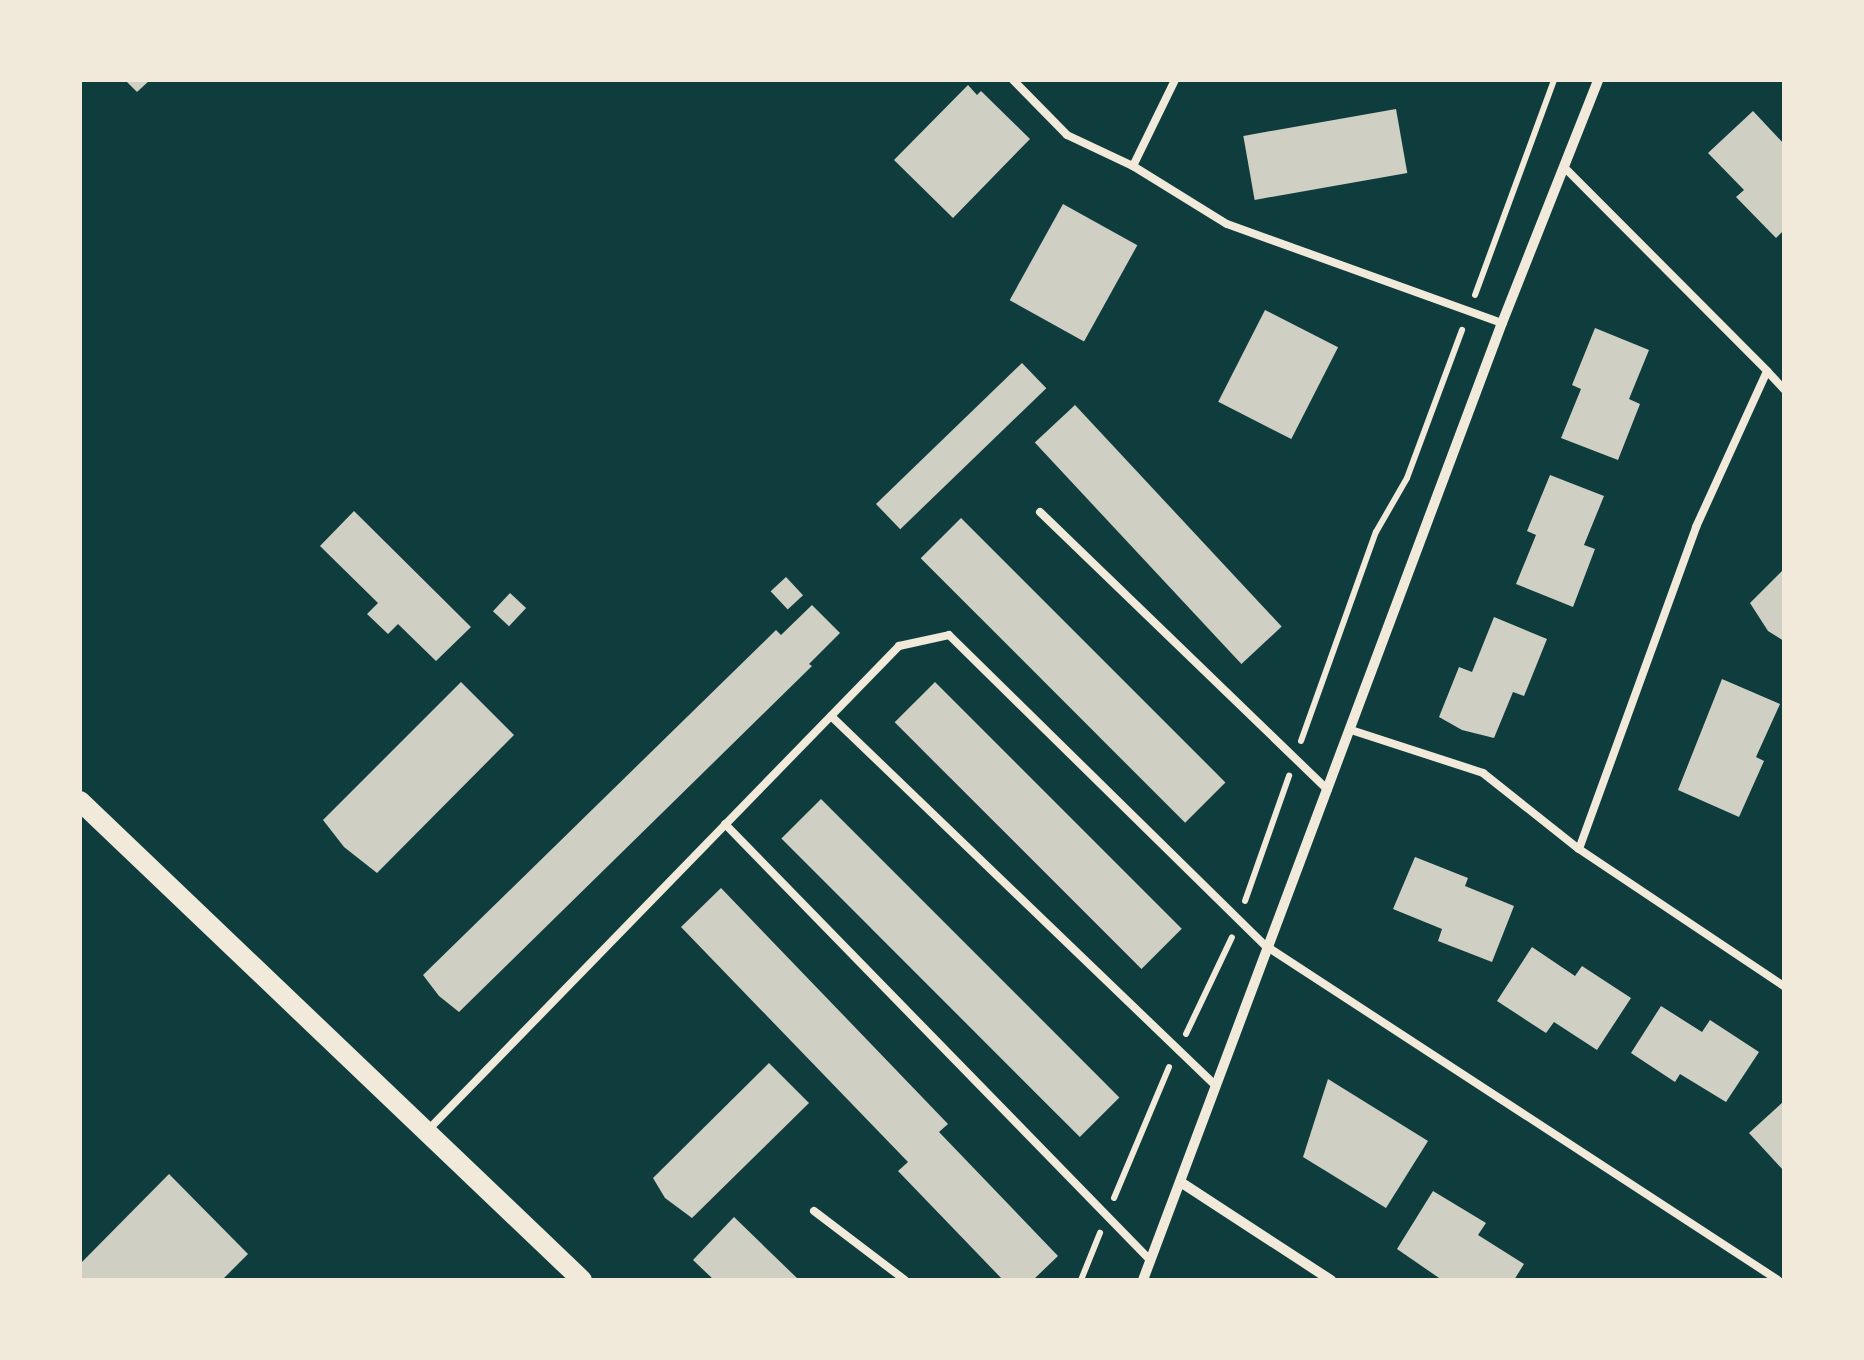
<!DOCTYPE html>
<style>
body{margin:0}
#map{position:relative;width:1864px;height:1360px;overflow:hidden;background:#0f3d3e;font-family:Rubik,sans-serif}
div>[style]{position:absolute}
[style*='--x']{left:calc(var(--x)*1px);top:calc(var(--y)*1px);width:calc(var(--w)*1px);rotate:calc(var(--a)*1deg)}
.building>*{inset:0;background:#cfcfc3;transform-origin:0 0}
.path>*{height:6px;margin:-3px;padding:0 3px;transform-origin:3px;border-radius:3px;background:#f1e9da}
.service>*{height:8px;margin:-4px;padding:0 4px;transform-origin:4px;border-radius:4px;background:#f1e9da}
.minor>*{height:10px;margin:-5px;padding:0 5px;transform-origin:5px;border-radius:5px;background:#f1e9da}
.secondary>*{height:20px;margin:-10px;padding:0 10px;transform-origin:10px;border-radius:10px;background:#f1e9da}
span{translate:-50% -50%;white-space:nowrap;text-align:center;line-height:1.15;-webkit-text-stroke:10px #f1e9da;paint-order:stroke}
.frame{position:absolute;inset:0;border:82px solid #f1e9da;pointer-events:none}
</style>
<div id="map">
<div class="building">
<i style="clip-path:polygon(125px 80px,150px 80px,137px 92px)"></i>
<i style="clip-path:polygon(968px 85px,977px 95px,981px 91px,1030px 139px,953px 218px,894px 160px)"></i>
<i style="left:1396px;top:109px;width:65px;height:155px;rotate:80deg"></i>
<i style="clip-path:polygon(1753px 111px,1784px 144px,1784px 230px,1776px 238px,1736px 197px,1744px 190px,1708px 153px)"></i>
<i style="left:1063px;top:204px;width:85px;height:110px;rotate:29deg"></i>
<i style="left:1265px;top:310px;width:82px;height:103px;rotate:27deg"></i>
<i style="clip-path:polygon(1595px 328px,1649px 350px,1629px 399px,1640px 404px,1618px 460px,1561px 438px,1581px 389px,1572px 385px)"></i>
<i style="left:1022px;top:363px;width:35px;height:203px;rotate:46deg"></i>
<i style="left:1075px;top:405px;width:303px;height:55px;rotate:47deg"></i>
<i style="clip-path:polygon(1550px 475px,1604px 496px,1584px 545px,1595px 549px,1573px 607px,1516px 584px,1536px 535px,1527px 531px)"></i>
<i style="clip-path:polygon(354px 511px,471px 627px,436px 661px,398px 624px,388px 634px,367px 614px,378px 603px,320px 546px)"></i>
<i style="left:961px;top:518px;width:374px;height:57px;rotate:45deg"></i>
<i style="clip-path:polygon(1784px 569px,1784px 641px,1768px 631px,1750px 603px)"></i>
<i style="left:786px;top:577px;width:25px;height:21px;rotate:47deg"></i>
<i style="left:510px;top:593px;width:22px;height:25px;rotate:43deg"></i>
<i style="clip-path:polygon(812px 605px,840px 633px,809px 664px,812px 666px,459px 1012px,439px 996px,423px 975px,776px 630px,781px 635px)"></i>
<i style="clip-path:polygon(1494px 617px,1547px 639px,1524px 696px,1513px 692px,1494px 738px,1462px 730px,1439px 717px,1459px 667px,1472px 672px)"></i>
<i style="clip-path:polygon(1722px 679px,1780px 704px,1756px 757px,1764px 761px,1739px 817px,1678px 790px)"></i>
<i style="clip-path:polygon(461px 682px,514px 735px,377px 873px,344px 847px,323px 820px)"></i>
<i style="left:935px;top:682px;width:349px;height:57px;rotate:45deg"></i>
<i style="left:821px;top:799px;width:422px;height:56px;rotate:45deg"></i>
<i style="clip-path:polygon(1415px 857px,1468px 878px,1465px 886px,1514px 906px,1492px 962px,1438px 941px,1442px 929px,1393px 909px)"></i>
<i style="clip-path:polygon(721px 888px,948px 1124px,939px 1132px,1058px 1256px,1033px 1280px,1003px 1280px,898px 1171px,908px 1162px,681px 927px)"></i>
<i style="clip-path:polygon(1532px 947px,1575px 976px,1582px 966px,1631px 998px,1597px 1050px,1554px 1022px,1546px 1033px,1497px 1001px)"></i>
<i style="clip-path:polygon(1661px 1006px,1702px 1032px,1710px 1020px,1759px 1052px,1726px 1102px,1680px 1074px,1675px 1082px,1631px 1053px)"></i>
<i style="clip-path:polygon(769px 1063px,809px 1103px,692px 1218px,665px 1198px,653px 1178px)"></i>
<i style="clip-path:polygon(1328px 1079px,1428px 1141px,1386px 1208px,1303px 1157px)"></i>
<i style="clip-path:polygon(1784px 1101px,1784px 1171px,1749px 1133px)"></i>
<i style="clip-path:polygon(169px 1174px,248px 1254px,222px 1280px,80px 1280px,80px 1264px)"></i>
<i style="clip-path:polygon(1433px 1191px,1486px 1223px,1478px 1235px,1524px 1264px,1514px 1280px,1442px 1280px,1397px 1249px)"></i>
<i style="clip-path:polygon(734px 1217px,799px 1280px,714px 1280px,693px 1260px)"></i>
</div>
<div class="path">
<i style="--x:1475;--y:295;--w:229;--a:-69.8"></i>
<i style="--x:1301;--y:741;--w:222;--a:-70.3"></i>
<i style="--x:1376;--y:532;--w:62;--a:-60.1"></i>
<i style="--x:1407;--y:478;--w:158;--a:-69.6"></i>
<i style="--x:1245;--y:901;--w:133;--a:-70.6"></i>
<i style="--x:1186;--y:1034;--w:107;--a:-64.6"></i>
<i style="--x:1114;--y:1198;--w:142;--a:-67.2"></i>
<i style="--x:1081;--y:1280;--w:51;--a:-68"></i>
</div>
<div class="service">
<i style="--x:1013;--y:80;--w:77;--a:45.5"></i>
<i style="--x:1067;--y:135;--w:73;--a:25.2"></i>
<i style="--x:1133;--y:166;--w:96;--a:-64"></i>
<i style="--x:1133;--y:166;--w:110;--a:31.7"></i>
<i style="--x:1227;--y:224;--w:292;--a:19.8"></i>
<i style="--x:1564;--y:167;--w:288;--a:45.1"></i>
<i style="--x:1040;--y:512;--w:400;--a:44"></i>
<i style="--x:831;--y:716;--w:534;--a:43.86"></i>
<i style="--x:1351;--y:730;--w:139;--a:18"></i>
<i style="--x:1483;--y:773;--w:122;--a:38.4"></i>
<i style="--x:1579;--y:849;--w:247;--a:33.8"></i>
<i style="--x:725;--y:824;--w:610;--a:45.73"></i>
<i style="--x:1579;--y:849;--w:343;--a:-70"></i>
<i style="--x:1696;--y:527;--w:171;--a:-65.5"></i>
<i style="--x:1767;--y:371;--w:25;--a:47"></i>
<i style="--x:429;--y:1129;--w:674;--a:-45.78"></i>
<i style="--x:899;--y:646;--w:51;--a:-12.4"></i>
<i style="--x:949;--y:635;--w:444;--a:44.5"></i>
<i style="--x:1266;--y:946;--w:611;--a:33.12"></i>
<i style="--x:814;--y:1211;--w:114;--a:37.2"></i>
</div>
<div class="minor">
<i style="--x:1182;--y:1183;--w:178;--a:33.1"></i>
<i style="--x:1143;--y:1280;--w:1022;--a:-69.44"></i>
<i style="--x:1502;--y:323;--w:261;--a:-68.4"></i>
</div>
<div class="secondary">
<i style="--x:80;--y:801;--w:694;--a:43.66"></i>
</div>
<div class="frame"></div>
</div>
